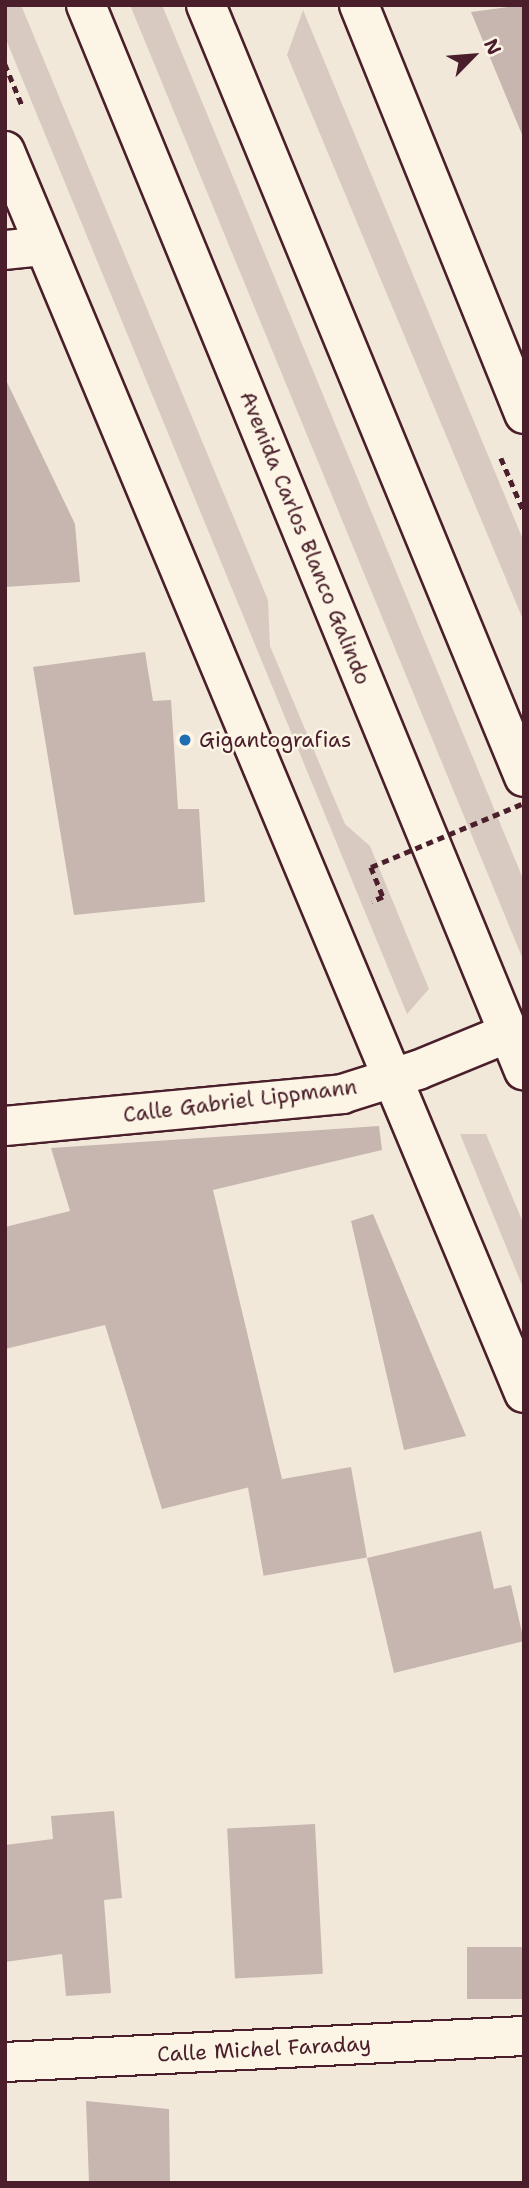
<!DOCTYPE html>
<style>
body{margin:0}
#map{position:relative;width:529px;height:2188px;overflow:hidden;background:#f1e8da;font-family:"Shantell Sans",sans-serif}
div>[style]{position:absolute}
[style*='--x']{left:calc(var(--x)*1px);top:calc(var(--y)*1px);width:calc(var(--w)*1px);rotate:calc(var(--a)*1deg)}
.green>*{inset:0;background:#d8cac0}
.building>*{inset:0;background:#c7b6af;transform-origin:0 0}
.path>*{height:4.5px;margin-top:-2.25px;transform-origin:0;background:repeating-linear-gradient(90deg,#4a1f2b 0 7px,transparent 0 12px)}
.roads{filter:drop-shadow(2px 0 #4a1f2b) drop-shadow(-2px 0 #4a1f2b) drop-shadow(0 2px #4a1f2b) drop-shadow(0 -2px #4a1f2b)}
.street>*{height:38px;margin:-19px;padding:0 19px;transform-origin:19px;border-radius:19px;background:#fcf5e5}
.secondary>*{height:38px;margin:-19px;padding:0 19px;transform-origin:19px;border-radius:19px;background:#fcf5e5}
.highway>*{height:38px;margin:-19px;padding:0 19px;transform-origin:19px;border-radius:19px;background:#fcf5e5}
.path-bridge>*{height:4.5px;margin-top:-2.25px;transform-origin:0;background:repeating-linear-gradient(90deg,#4a1f2b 0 7px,transparent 0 12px)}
.dots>*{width:19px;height:19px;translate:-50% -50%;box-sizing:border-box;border:4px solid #fcf5e5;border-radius:50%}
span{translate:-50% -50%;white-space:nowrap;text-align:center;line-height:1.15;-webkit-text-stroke:5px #fcf5e5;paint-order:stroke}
.street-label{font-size:21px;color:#4a1f2b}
.poi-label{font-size:21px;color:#4a1f2b}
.left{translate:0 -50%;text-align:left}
.frame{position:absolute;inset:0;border:7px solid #4a1f2b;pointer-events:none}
.north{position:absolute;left:438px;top:21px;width:70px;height:70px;-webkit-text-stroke:5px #fcf5e5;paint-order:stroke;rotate:65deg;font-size:19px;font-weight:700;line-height:28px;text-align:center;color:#4a1f2b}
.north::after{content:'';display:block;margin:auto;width:24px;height:32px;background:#4a1f2b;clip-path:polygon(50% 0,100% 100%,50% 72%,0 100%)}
</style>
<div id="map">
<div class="green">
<i style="clip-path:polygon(5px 5px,21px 5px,268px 600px,270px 646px,345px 824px,370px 846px,429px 989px,407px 1014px,5px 37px)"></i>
<i style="clip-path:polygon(130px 5px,162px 5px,519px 869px,524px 882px,524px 962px)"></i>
<i style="clip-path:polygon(303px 10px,524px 542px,524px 622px,287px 55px)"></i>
<i style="clip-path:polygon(460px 1134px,486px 1134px,524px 1225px,524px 1290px)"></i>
</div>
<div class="building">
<i style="clip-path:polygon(524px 5px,524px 137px,523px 137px,471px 12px)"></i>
<i style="clip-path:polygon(5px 378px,75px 524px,80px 582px,5px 587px)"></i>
<i style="clip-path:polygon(145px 652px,153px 701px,171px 700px,178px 809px,199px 809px,205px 902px,74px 915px,33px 667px)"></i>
<i style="clip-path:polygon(379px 1126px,382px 1150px,213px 1190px,282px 1479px,162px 1509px,105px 1325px,5px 1349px,5px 1227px,70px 1211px,51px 1148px)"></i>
<i style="clip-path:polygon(373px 1214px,466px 1436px,404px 1450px,351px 1221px)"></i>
<i style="left:351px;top:1467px;width:92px;height:105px;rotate:80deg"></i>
<i style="clip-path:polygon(481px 1531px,494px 1589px,511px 1585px,524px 1641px,394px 1673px,367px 1558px)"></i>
<i style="clip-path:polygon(114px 1811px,122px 1898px,104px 1900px,111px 1993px,66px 1996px,62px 1954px,5px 1962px,5px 1845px,53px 1839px,51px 1816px)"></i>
<i style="left:315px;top:1824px;width:150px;height:88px;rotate:87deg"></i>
<i style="left:524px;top:1947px;width:52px;height:57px;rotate:90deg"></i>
<i style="clip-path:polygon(86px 2101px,169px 2109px,170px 2183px,89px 2183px)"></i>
</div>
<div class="path">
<i style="--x:5;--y:64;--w:44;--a:67.5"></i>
<i style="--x:501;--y:458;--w:59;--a:66.9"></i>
<i style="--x:371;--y:867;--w:32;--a:68"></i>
<i style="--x:383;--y:897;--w:12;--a:156"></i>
</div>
<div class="roads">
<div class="street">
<i style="--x:5;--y:250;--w:38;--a:-6"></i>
<i style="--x:5;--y:1126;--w:339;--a:-5.4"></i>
<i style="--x:342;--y:1094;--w:80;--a:-17.5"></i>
<i style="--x:418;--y:1070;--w:97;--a:-22.3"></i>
<i style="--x:5;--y:2062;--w:520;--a:-2.87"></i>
</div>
<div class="secondary">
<i style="--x:359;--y:5;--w:441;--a:68"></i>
<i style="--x:5;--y:151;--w:1346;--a:67.32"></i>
</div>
<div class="highway">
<i style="--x:86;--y:5;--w:1152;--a:67.66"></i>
<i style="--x:206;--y:5;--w:835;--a:67.61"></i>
</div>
</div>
<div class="path-bridge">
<i style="--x:371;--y:867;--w:166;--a:-22.7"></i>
</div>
<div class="dots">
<i style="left:185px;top:740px;background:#1f6fb2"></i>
</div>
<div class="street-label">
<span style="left:305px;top:538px;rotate:68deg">Avenida Carlos Blanco Galindo</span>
<span style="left:240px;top:1101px;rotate:-7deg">Calle Gabriel Lippmann</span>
<span style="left:264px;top:2049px;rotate:-3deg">Calle Michel Faraday</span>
</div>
<div class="poi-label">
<span class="left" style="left:199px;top:740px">Gigantografias</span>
</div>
<div class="frame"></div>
<div class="north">N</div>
</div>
